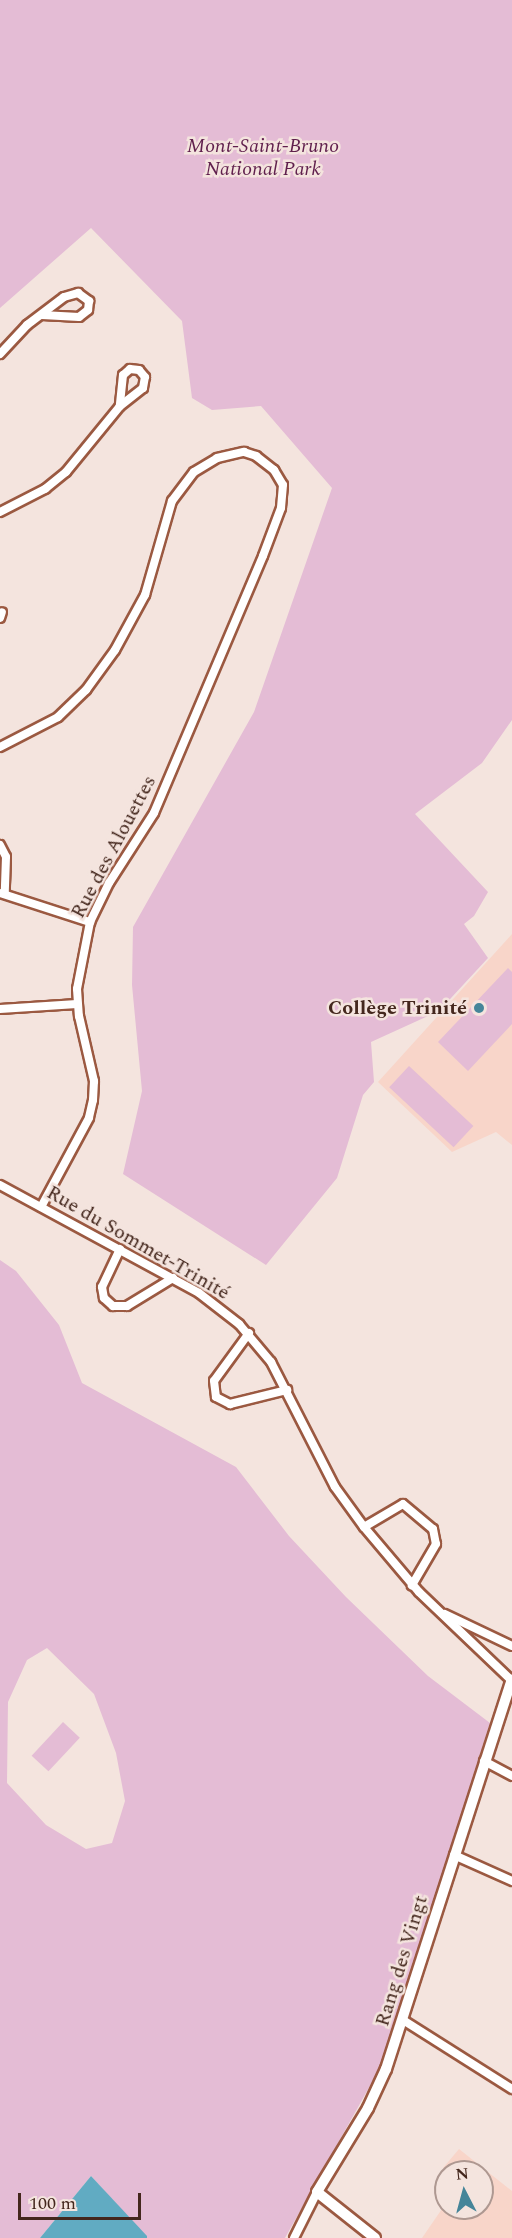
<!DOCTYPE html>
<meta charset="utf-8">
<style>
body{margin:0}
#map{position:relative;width:512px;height:2238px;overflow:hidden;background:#f4e4de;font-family:Spectral,serif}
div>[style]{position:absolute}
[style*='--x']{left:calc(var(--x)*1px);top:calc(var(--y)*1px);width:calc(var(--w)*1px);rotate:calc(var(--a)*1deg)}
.built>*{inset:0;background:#f8d5c9}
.green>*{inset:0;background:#e4bcd5;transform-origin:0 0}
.water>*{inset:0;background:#61abc2}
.roads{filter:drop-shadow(2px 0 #9b5941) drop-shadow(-2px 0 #9b5941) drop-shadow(0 2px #9b5941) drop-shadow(0 -2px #9b5941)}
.minor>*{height:8px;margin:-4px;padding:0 4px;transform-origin:4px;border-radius:4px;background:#fff}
.tertiary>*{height:10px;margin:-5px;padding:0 5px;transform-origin:5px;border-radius:5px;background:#fff}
.dots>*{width:16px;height:16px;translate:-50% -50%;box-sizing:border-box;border:3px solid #f4e4de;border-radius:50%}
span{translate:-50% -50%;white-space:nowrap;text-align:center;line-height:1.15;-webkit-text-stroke:5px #f4e4de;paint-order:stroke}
.park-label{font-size:20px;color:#601f4d;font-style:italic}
.street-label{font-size:20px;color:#44271d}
.poi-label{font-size:20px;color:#44271d;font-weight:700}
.right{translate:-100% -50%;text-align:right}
.north{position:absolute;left:434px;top:2160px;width:60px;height:60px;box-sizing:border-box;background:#f4e4de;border:2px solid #ae9891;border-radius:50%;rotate:354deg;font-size:16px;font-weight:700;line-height:24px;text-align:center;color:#44271d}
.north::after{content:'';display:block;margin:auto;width:21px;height:27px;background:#458599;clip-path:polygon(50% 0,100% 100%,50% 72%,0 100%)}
.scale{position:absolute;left:18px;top:2193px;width:123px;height:27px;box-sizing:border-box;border:3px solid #44271d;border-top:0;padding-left:8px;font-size:18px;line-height:21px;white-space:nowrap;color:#44271d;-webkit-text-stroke:4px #f4e4de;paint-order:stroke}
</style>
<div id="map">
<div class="built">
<i style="clip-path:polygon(512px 934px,512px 1145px,496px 1132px,452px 1152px,378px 1082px)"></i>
<i style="clip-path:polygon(459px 2149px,512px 2191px,512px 2238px,422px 2238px,446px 2203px,446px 2208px,482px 2208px,482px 2172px,449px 2172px,443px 2168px)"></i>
</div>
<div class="green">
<i style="clip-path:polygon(0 0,512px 0,512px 720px,482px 763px,415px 814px,488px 892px,474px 916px,464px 924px,488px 958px,439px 1011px,371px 1042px,374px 1082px,363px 1095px,337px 1178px,266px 1265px,123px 1174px,142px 1091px,132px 985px,133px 927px,254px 712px,332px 488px,261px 406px,212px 410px,192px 398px,182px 321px,91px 228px,0 308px)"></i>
<i style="clip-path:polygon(508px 968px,512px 972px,512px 1024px,468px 1071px,438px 1042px)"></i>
<i style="left:409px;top:1066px;width:88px;height:29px;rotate:43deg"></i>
<i style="clip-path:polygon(evenodd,0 1260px,16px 1271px,59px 1325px,82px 1383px,236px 1467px,289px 1536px,346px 1597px,428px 1676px,490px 1723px,381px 2066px,285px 2238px,147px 2238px,91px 2176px,40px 2238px,0 2238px,0 1260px,47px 1648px,94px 1694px,116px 1753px,125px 1801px,112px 1843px,86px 1849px,46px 1825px,7px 1783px,8px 1702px,27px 1660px,47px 1648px)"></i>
<i style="left:63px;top:1722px;width:23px;height:46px;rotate:43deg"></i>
</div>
<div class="water">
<i style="clip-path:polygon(91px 2176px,147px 2236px,147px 2238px,40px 2238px)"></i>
</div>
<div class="roads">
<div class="minor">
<i style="--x:0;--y:354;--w:40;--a:-47"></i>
<i style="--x:27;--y:325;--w:46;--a:-37.1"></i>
<i style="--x:64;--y:297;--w:15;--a:-16"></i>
<i style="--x:78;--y:293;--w:14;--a:36"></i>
<i style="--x:89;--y:301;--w:9;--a:96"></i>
<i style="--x:88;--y:310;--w:11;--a:142"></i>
<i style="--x:79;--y:317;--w:37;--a:-177"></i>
<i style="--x:0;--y:512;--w:51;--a:-27.1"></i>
<i style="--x:45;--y:489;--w:27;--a:-39"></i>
<i style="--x:66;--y:472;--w:85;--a:-50.7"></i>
<i style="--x:120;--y:406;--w:29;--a:-38"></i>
<i style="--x:143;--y:388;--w:11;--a:-80"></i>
<i style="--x:145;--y:377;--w:9;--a:-131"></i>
<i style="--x:139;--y:370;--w:9;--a:-174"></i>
<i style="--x:130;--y:369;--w:9;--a:139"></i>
<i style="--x:123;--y:375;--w:31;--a:96"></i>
<i style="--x:0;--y:618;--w:6;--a:-72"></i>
<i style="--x:0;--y:747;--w:65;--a:-27.3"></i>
<i style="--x:58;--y:717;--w:39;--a:-44"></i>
<i style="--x:86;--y:690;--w:49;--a:-54.1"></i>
<i style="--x:115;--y:650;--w:63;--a:-61.4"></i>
<i style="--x:145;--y:595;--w:98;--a:-74"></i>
<i style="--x:172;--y:501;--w:36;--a:-53"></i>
<i style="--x:194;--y:472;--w:27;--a:-31"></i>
<i style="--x:217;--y:458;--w:28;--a:-13"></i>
<i style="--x:244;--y:452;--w:13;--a:18"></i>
<i style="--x:256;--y:456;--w:23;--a:38"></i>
<i style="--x:274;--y:470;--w:17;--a:59"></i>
<i style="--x:283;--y:485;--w:23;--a:95"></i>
<i style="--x:281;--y:508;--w:51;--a:110.6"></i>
<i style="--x:263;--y:556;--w:279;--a:113"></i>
<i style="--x:154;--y:813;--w:83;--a:122.7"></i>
<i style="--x:109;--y:883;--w:43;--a:116"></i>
<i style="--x:90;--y:922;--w:68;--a:101"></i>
<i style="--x:77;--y:989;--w:27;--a:86"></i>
<i style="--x:79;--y:1016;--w:67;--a:77"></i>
<i style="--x:94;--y:1081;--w:19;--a:93"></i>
<i style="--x:93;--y:1100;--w:18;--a:103"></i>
<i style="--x:89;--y:1118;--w:101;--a:118.3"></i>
<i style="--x:0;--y:845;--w:13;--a:63"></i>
<i style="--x:6;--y:857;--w:37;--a:92"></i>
<i style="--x:0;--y:893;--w:95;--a:17.9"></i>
<i style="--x:0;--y:1009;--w:77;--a:-3.7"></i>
<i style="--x:0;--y:1185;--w:226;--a:28.5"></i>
<i style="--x:199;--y:1293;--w:51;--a:37.8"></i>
<i style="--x:239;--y:1324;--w:50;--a:49.9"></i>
<i style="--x:271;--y:1362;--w:140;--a:62.9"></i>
<i style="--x:335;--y:1487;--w:49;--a:54.1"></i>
<i style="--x:364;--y:1527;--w:85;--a:49.8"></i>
<i style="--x:419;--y:1592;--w:129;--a:43.7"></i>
<i style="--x:120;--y:1249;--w:42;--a:115.3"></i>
<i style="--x:102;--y:1287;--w:11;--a:80"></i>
<i style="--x:104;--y:1298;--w:12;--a:42"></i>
<i style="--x:113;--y:1306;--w:14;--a:0"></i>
<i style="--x:127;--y:1306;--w:54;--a:-31.3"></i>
<i style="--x:249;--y:1333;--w:59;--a:126.1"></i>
<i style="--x:214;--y:1381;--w:16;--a:83"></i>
<i style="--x:216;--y:1397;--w:16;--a:27"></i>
<i style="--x:230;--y:1404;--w:59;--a:-13.8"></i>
<i style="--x:364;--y:1527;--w:45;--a:-30.5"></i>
<i style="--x:403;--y:1504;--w:39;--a:40"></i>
<i style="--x:433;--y:1529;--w:15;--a:79"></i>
<i style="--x:436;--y:1544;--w:48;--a:120.3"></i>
<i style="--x:445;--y:1614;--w:74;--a:25.5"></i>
<i style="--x:484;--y:1761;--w:32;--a:28"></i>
<i style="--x:454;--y:1855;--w:64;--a:24.1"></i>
<i style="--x:403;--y:2020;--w:129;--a:32.3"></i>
<i style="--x:294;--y:2238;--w:51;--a:-63.4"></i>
</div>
<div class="tertiary">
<i style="--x:375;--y:2238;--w:74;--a:-141.6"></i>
<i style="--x:317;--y:2192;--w:98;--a:-58.7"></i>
<i style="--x:368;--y:2108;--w:43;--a:-65.2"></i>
<i style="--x:386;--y:2069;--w:409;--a:-72.1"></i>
</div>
</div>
<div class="dots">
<i style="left:479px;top:1008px;background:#458599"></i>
</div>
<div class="park-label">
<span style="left:263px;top:158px">Mont-Saint-Bruno<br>National Park</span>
</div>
<div class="street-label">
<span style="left:114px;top:847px;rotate:-62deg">Rue des Alouettes</span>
<span style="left:138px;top:1243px;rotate:30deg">Rue du Sommet-Trinité</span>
<span style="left:402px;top:1961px;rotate:-73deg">Rang des Vingt</span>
</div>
<div class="poi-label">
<span class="right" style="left:467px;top:1008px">Collège Trinité</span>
</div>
<div class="north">N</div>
<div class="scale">100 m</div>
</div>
